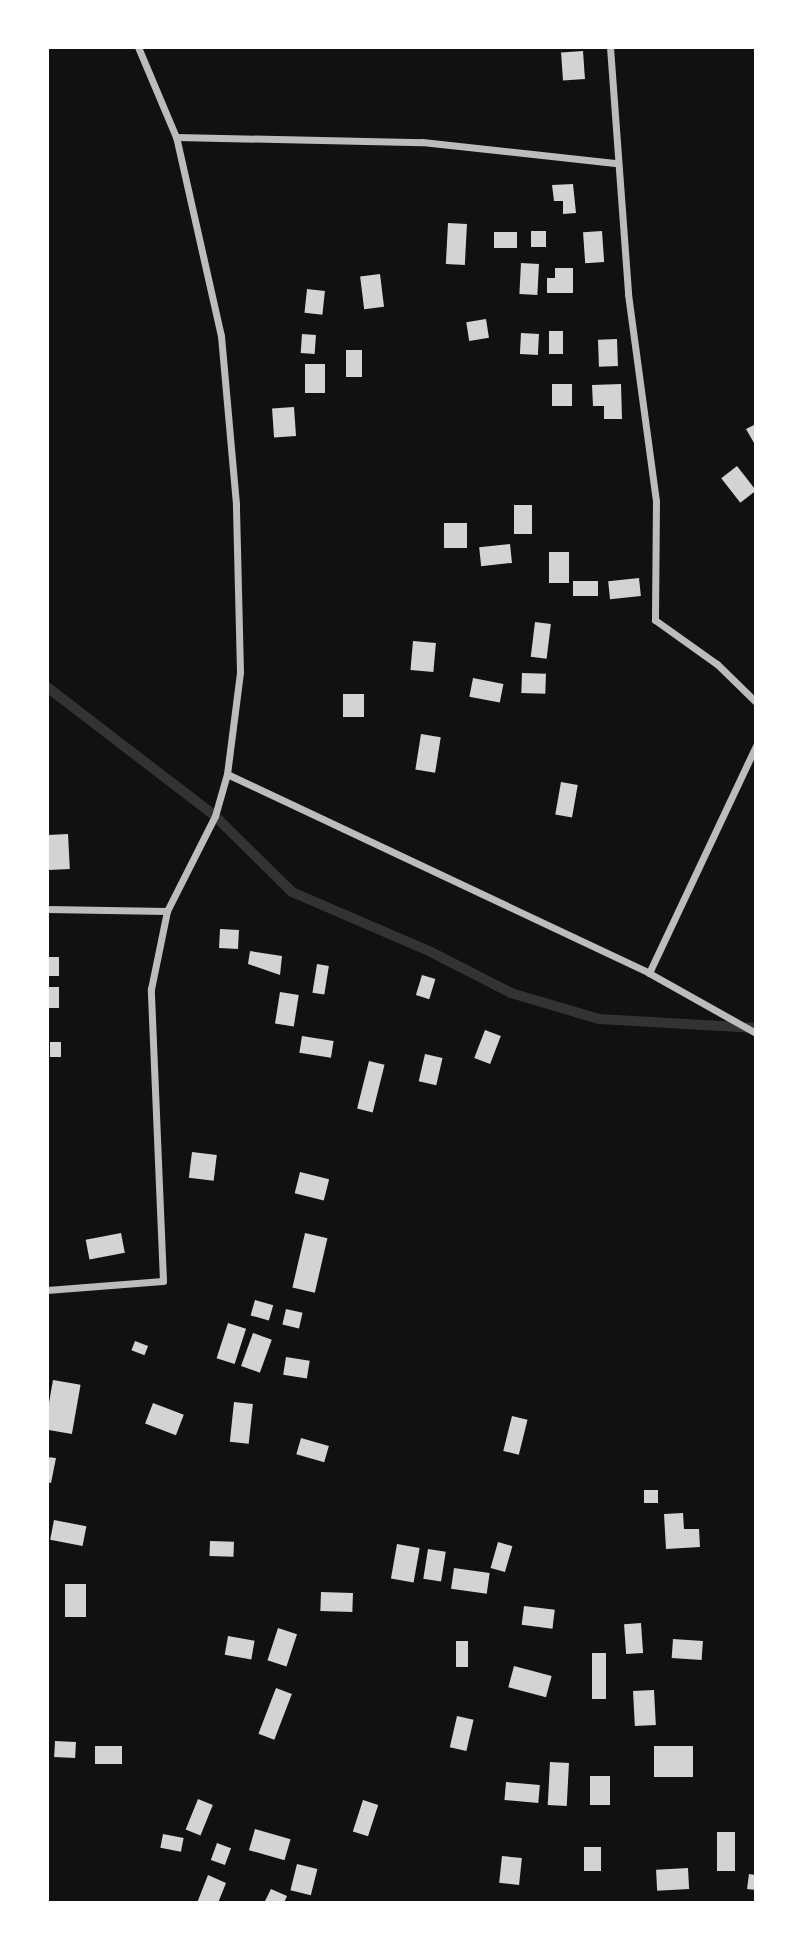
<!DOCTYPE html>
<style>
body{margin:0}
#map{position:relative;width:803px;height:1950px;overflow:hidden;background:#111;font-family:"Space Grotesk",sans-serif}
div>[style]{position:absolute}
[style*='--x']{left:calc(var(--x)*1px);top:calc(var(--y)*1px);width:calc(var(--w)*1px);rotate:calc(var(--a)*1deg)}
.stream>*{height:10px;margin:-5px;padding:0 5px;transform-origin:5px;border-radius:5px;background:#333}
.building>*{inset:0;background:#d3d3d3;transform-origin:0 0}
.minor>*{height:7px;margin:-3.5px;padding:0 3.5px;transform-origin:3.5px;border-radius:3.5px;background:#bcbcbc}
span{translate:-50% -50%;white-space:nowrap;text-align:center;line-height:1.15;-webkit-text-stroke:6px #fff;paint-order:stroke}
.frame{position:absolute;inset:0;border:49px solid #fff;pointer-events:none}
</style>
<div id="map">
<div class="stream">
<i style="--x:47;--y:687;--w:212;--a:37.5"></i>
<i style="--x:215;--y:816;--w:108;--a:44.6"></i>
<i style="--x:292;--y:892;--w:151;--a:23.3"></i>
<i style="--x:431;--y:952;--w:90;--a:27.1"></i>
<i style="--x:511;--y:993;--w:92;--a:16.5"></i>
<i style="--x:599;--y:1019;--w:157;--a:3.3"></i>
</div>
<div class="building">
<i style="left:583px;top:51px;width:28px;height:22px;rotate:86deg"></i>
<i style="clip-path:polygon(573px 184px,576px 213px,563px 214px,563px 201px,554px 201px,552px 185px)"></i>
<i style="left:448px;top:223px;width:19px;height:41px;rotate:3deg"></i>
<i style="left:531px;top:231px;width:15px;height:16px"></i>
<i style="left:602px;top:231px;width:31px;height:19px;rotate:86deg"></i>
<i style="left:494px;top:232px;width:23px;height:16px"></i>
<i style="left:521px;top:263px;width:18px;height:31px;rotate:3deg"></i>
<i style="clip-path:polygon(555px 268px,573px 268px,573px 293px,547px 293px,547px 278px,555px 278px)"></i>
<i style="left:380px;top:274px;width:33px;height:20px;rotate:83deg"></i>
<i style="left:307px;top:289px;width:18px;height:24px;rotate:6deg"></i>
<i style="left:486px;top:319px;width:19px;height:20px;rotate:81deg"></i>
<i style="left:549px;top:331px;width:14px;height:23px"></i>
<i style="left:521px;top:333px;width:18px;height:21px;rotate:3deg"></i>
<i style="left:302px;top:334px;width:14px;height:19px;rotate:4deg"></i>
<i style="left:617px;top:339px;width:27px;height:19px;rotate:88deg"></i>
<i style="left:346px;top:350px;width:16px;height:27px"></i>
<i style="left:305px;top:364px;width:20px;height:29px"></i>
<i style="left:552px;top:384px;width:20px;height:22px"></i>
<i style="clip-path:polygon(621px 384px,622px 419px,604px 419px,604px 406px,593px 406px,592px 385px)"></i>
<i style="left:294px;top:407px;width:29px;height:22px;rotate:86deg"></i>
<i style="clip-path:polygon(756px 424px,756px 442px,754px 443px,746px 429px)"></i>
<i style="left:737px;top:466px;width:31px;height:20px;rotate:52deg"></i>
<i style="left:514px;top:505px;width:18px;height:29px"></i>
<i style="left:444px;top:523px;width:23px;height:25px"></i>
<i style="left:510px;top:544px;width:19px;height:31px;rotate:84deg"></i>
<i style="left:549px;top:552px;width:20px;height:31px"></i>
<i style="left:639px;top:578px;width:18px;height:31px;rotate:84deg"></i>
<i style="left:598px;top:581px;width:15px;height:25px;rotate:90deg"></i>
<i style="left:535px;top:622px;width:16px;height:35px;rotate:7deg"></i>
<i style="left:413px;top:641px;width:23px;height:29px;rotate:5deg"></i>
<i style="left:522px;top:673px;width:24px;height:20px;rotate:2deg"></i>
<i style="left:473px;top:678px;width:31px;height:19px;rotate:11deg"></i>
<i style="left:343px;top:694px;width:21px;height:23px"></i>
<i style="left:421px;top:734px;width:20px;height:36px;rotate:9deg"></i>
<i style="left:561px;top:782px;width:17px;height:33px;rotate:10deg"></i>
<i style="left:68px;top:834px;width:35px;height:21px;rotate:87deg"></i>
<i style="left:220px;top:929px;width:19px;height:19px;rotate:3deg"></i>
<i style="clip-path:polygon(250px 951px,282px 956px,280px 975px,248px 964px)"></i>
<i style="left:47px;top:957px;width:12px;height:19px"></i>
<i style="left:317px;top:964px;width:12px;height:29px;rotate:9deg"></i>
<i style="left:422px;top:975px;width:14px;height:21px;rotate:17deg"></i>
<i style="left:47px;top:987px;width:12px;height:21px"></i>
<i style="left:280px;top:992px;width:19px;height:32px;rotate:9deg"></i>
<i style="left:485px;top:1030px;width:17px;height:30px;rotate:21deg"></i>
<i style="left:302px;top:1036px;width:32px;height:17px;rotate:9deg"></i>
<i style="left:50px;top:1042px;width:11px;height:15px"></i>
<i style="left:425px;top:1054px;width:18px;height:28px;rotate:13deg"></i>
<i style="left:369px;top:1061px;width:16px;height:49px;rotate:14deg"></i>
<i style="left:192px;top:1152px;width:25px;height:26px;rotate:7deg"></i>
<i style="left:300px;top:1172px;width:30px;height:22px;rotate:14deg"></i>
<i style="left:121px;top:1233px;width:20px;height:36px;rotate:79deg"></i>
<i style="left:305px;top:1233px;width:23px;height:56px;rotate:13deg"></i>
<i style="left:255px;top:1300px;width:19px;height:16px;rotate:16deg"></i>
<i style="left:286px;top:1309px;width:17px;height:16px;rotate:13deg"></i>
<i style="left:228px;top:1323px;width:19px;height:37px;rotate:18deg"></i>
<i style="left:253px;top:1333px;width:20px;height:35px;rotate:20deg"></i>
<i style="left:135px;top:1341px;width:14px;height:10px;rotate:21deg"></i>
<i style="left:286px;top:1357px;width:24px;height:18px;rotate:9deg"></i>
<i style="left:53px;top:1380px;width:28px;height:50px;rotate:10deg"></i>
<i style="left:234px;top:1402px;width:19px;height:40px;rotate:6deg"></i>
<i style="left:153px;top:1403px;width:33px;height:22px;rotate:21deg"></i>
<i style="left:512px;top:1416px;width:16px;height:36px;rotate:14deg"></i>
<i style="left:301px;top:1438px;width:29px;height:17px;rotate:16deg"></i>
<i style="clip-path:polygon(47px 1457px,56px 1458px,51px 1483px,47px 1482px)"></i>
<i style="left:658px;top:1490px;width:13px;height:14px;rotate:90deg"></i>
<i style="clip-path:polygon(683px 1513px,684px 1529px,699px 1529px,700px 1547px,666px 1549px,664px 1514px)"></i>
<i style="left:54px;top:1520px;width:33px;height:20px;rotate:11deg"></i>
<i style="left:210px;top:1541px;width:24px;height:15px;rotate:2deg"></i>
<i style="left:498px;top:1542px;width:15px;height:27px;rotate:16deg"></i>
<i style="left:397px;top:1544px;width:23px;height:35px;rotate:10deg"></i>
<i style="left:428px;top:1549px;width:18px;height:30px;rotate:9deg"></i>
<i style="left:454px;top:1568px;width:36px;height:21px;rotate:8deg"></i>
<i style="left:65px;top:1584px;width:21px;height:33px"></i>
<i style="left:321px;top:1592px;width:32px;height:19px;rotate:2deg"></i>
<i style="left:524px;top:1606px;width:31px;height:19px;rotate:7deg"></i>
<i style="left:641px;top:1623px;width:30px;height:17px;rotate:86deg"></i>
<i style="left:278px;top:1628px;width:20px;height:34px;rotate:18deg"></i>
<i style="left:228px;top:1636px;width:27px;height:19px;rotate:10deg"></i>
<i style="left:673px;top:1639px;width:30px;height:19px;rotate:4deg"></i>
<i style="left:456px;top:1641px;width:12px;height:26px"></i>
<i style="left:592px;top:1653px;width:14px;height:46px"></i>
<i style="left:514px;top:1666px;width:39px;height:22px;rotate:15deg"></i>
<i style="left:276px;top:1688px;width:17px;height:49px;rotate:21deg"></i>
<i style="left:654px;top:1690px;width:35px;height:21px;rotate:87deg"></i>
<i style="left:457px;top:1716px;width:17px;height:32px;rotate:13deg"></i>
<i style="left:55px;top:1741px;width:21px;height:16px;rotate:3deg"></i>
<i style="left:95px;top:1746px;width:27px;height:18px"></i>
<i style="left:693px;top:1746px;width:31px;height:39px;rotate:90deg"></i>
<i style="left:550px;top:1762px;width:19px;height:43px;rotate:3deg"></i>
<i style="left:590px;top:1776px;width:20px;height:29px"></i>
<i style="left:506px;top:1782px;width:34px;height:18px;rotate:5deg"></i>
<i style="left:198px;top:1799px;width:16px;height:33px;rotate:22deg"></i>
<i style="left:363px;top:1800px;width:16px;height:33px;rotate:18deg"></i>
<i style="left:255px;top:1829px;width:37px;height:22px;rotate:16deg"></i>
<i style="left:717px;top:1832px;width:18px;height:39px"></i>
<i style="left:163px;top:1834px;width:21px;height:14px;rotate:11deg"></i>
<i style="left:217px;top:1843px;width:15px;height:18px;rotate:20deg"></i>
<i style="left:584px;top:1847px;width:17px;height:24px"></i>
<i style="left:502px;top:1856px;width:20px;height:27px;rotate:6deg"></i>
<i style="left:297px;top:1864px;width:21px;height:27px;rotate:14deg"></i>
<i style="left:688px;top:1868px;width:21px;height:32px;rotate:87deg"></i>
<i style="clip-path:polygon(749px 1874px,756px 1875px,756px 1890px,747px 1889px)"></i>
<i style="clip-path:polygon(208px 1875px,226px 1883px,218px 1903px,197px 1903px)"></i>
<i style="clip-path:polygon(271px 1889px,287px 1896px,284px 1903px,264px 1903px)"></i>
</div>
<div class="minor">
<i style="--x:610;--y:47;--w:248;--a:85.8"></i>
<i style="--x:628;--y:294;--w:209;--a:82.3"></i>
<i style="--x:656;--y:501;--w:119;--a:90.5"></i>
<i style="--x:655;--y:620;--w:76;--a:35.4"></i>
<i style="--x:717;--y:664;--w:54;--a:44.3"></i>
<i style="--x:176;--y:137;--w:246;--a:1.2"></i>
<i style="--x:422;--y:142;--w:194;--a:6.2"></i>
<i style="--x:227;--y:774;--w:467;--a:25.2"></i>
<i style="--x:649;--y:973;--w:123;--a:29.3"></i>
<i style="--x:47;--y:909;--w:120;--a:1"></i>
<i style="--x:649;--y:973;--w:251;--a:-64.8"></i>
<i style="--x:47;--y:1290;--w:116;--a:-4.4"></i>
<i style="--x:163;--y:1281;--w:292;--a:-92.4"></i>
<i style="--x:151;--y:989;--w:80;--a:-78.4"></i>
<i style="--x:167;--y:911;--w:106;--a:-63.2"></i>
<i style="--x:215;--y:816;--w:44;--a:-74.1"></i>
<i style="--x:227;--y:774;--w:103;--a:-82.7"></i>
<i style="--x:240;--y:672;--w:168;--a:-91.4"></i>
<i style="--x:236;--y:504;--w:169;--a:-95.1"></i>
<i style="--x:221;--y:336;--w:204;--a:-102.7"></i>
<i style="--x:176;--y:137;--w:98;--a:-112.9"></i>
</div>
<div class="frame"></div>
</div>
